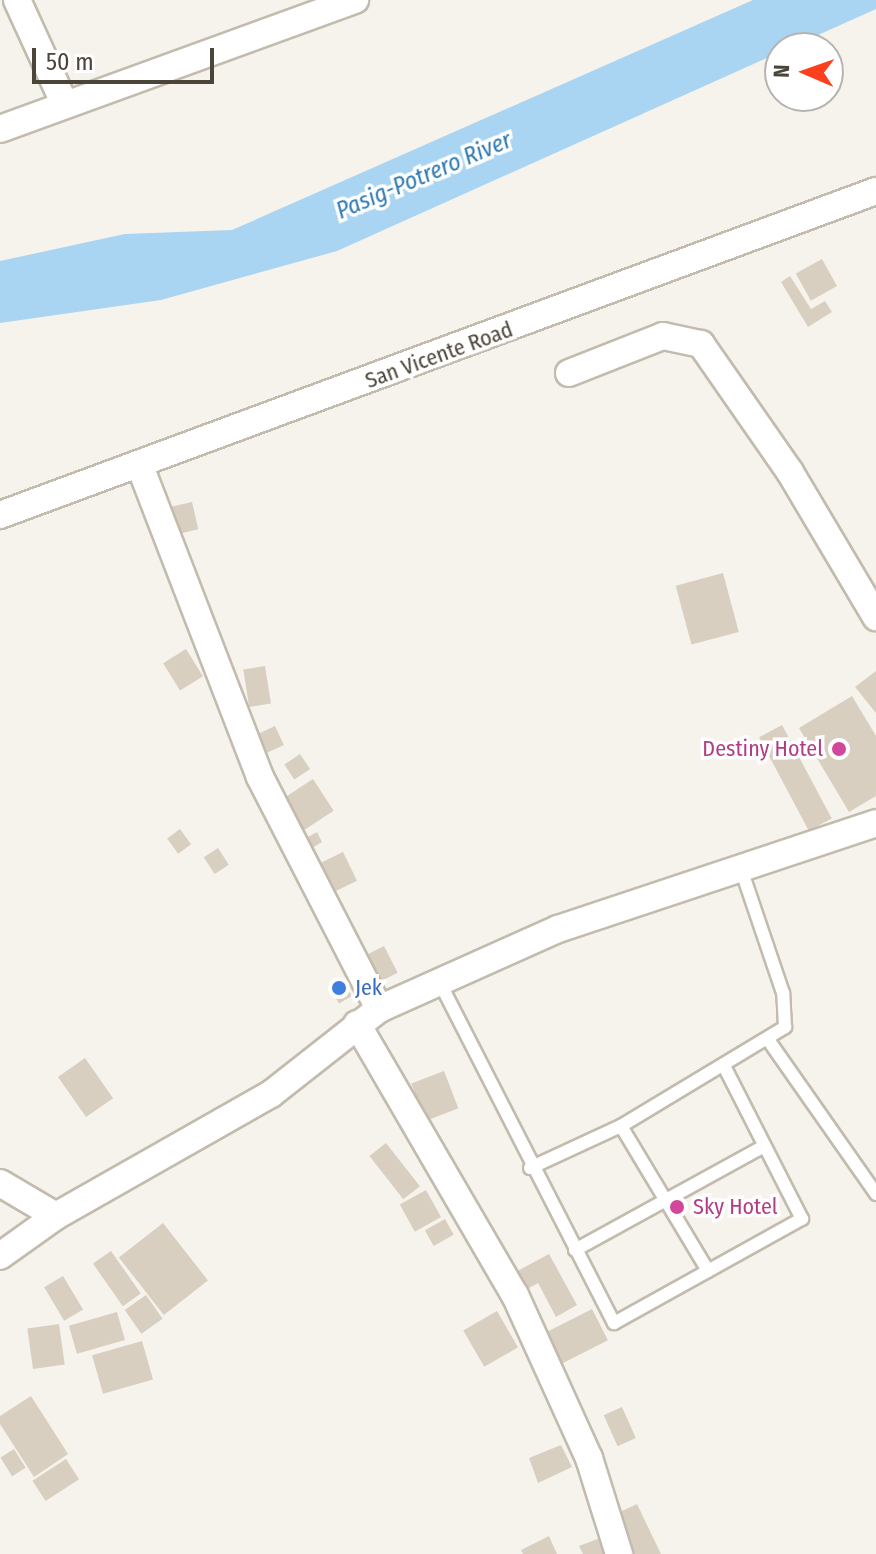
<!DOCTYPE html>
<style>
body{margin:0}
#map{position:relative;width:876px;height:1554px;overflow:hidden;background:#f6f3ec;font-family:"Fira Sans Condensed",sans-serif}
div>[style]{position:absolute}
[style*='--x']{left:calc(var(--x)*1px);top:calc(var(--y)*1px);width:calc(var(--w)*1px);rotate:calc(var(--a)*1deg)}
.water>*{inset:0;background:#a9d4f2}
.building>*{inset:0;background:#d8cfc1;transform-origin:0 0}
.roads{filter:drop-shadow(2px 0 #c2bbae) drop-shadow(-2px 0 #c2bbae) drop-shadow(0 2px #c2bbae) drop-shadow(0 -2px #c2bbae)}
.lane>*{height:12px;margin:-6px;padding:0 6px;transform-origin:6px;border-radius:6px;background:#fff}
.street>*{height:26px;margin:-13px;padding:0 13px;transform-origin:13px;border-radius:13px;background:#fff}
.dots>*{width:22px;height:22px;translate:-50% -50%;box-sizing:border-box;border:4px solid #fff;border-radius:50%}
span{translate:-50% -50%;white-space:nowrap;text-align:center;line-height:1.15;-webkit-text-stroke:7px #fff;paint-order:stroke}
.street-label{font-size:22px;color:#4b4439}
.hotel-label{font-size:22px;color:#b23c85}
.right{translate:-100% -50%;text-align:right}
.left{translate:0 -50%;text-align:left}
.shop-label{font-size:22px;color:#366cbe}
.water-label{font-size:24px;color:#2e7ab2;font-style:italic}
.north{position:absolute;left:764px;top:32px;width:80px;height:80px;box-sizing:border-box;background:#fff;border:2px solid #b7b4b0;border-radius:50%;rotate:272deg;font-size:22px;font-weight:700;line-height:32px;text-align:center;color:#4b4439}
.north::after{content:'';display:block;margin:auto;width:28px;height:36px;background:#fc3f1d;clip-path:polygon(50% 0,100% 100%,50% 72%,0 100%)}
.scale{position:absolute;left:32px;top:48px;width:182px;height:36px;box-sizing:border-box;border:4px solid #4b4439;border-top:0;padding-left:10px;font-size:24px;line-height:28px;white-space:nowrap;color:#4b4439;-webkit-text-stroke:6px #fff;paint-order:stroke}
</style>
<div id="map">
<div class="water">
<i style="clip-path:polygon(753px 0,876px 0,876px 9px,337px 251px,161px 300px,0 323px,0 261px,125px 234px,232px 230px)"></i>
</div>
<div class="building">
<i style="left:822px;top:259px;width:31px;height:30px;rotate:61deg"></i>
<i style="clip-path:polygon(790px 276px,811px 309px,825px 301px,832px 312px,808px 327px,781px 282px)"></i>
<i style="left:192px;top:502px;width:28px;height:25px;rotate:77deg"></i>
<i style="left:723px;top:573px;width:61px;height:49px;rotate:75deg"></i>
<i style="left:186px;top:649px;width:32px;height:27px;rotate:58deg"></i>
<i style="left:265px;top:666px;width:38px;height:22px;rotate:81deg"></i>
<i style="clip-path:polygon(876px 671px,876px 713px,855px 687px)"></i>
<i style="clip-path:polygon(852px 696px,876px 736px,876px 796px,849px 812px,799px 728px)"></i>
<i style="left:782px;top:725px;width:106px;height:26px;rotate:62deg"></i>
<i style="left:275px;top:726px;width:21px;height:29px;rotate:65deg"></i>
<i style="left:300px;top:754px;width:18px;height:19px;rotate:56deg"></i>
<i style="left:313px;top:779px;width:38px;height:43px;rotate:57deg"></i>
<i style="left:180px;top:829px;width:19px;height:16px;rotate:54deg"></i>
<i style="clip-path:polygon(317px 832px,322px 842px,304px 853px,299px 842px)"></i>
<i style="left:218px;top:848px;width:20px;height:17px;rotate:57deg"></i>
<i style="left:343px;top:852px;width:32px;height:31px;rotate:64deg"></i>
<i style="left:384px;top:946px;width:30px;height:27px;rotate:63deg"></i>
<i style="left:341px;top:977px;width:22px;height:15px;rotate:60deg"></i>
<i style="left:85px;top:1058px;width:49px;height:33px;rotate:55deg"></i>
<i style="left:444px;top:1071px;width:40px;height:35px;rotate:69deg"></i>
<i style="left:386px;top:1143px;width:55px;height:21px;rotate:52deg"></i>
<i style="left:426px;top:1190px;width:31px;height:30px;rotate:61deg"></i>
<i style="left:445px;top:1219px;width:18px;height:23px;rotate:61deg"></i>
<i style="left:163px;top:1223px;width:73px;height:56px;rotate:52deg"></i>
<i style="left:111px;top:1251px;width:52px;height:22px;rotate:55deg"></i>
<i style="clip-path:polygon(549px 1254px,577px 1305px,556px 1317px,538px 1283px,520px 1293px,510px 1275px)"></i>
<i style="left:63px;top:1276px;width:39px;height:22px;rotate:59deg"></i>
<i style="left:146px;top:1295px;width:29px;height:26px;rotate:55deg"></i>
<i style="left:592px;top:1309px;width:35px;height:64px;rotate:63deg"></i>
<i style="left:497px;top:1311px;width:42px;height:39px;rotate:60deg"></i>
<i style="left:117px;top:1312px;width:29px;height:50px;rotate:74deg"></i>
<i style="left:59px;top:1324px;width:41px;height:32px;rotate:82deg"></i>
<i style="left:142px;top:1341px;width:40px;height:52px;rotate:74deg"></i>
<i style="clip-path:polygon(31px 1396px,68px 1454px,34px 1477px,0 1424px,0 1416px)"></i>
<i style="left:622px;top:1407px;width:34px;height:20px;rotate:66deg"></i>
<i style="clip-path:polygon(561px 1445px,572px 1467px,538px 1483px,529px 1458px)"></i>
<i style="left:14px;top:1449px;width:22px;height:16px;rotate:58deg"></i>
<i style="left:66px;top:1459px;width:24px;height:40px;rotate:57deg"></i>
<i style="clip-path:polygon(637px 1504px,661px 1554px,627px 1554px,611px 1516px)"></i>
<i style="clip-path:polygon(549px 1536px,557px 1554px,523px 1554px,521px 1550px)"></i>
<i style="clip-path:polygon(600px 1538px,608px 1554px,583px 1554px,579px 1546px)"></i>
</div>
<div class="roads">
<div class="lane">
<i style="--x:440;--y:983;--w:382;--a:62.9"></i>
<i style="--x:614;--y:1323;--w:215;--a:-29"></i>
<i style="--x:802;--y:1219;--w:172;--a:-117"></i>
<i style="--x:769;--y:1041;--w:187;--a:55"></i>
<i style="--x:621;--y:1126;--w:169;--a:59"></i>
<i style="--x:530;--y:1168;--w:100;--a:-24.8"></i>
<i style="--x:621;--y:1126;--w:192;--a:-31.1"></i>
<i style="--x:785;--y:1027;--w:34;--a:-93"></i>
<i style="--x:783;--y:993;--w:134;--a:-108.7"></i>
<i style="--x:575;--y:1250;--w:216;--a:-28.8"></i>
</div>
<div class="street">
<i style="--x:17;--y:0;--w:115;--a:65.4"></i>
<i style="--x:0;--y:129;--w:378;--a:-20"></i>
<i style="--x:569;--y:373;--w:101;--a:-21.5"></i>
<i style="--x:663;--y:336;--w:39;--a:12"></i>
<i style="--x:701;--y:344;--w:156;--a:55.2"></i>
<i style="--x:790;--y:472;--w:169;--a:59.3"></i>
<i style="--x:140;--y:466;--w:333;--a:68.9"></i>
<i style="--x:260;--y:777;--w:261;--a:62.8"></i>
<i style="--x:0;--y:515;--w:934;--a:-20.3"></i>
<i style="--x:357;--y:1024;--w:314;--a:59.8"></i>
<i style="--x:515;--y:1295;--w:179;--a:65.6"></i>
<i style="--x:589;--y:1458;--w:101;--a:72.6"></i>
<i style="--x:0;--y:1183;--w:65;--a:30.5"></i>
<i style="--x:0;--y:1256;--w:69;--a:-35.5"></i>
<i style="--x:56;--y:1216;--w:247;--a:-29.6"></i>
<i style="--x:271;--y:1094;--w:137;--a:-38.2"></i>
<i style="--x:379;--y:1009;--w:196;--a:-24.1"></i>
<i style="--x:558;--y:929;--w:335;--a:-18.4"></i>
</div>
</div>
<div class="dots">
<i style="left:839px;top:749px;background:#d1479c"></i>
<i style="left:339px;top:988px;background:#3f7fe0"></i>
<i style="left:677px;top:1207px;background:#d1479c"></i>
</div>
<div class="street-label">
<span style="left:439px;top:355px;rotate:-20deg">San Vicente Road</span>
</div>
<div class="hotel-label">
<span class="right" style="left:823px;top:749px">Destiny Hotel</span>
<span class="left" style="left:693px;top:1207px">Sky Hotel</span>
</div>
<div class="shop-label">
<span class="left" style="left:355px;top:988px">Jek</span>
</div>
<div class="water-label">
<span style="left:424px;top:176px;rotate:-23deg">Pasig-Potrero River</span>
</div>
<div class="north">N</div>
<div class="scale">50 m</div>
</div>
